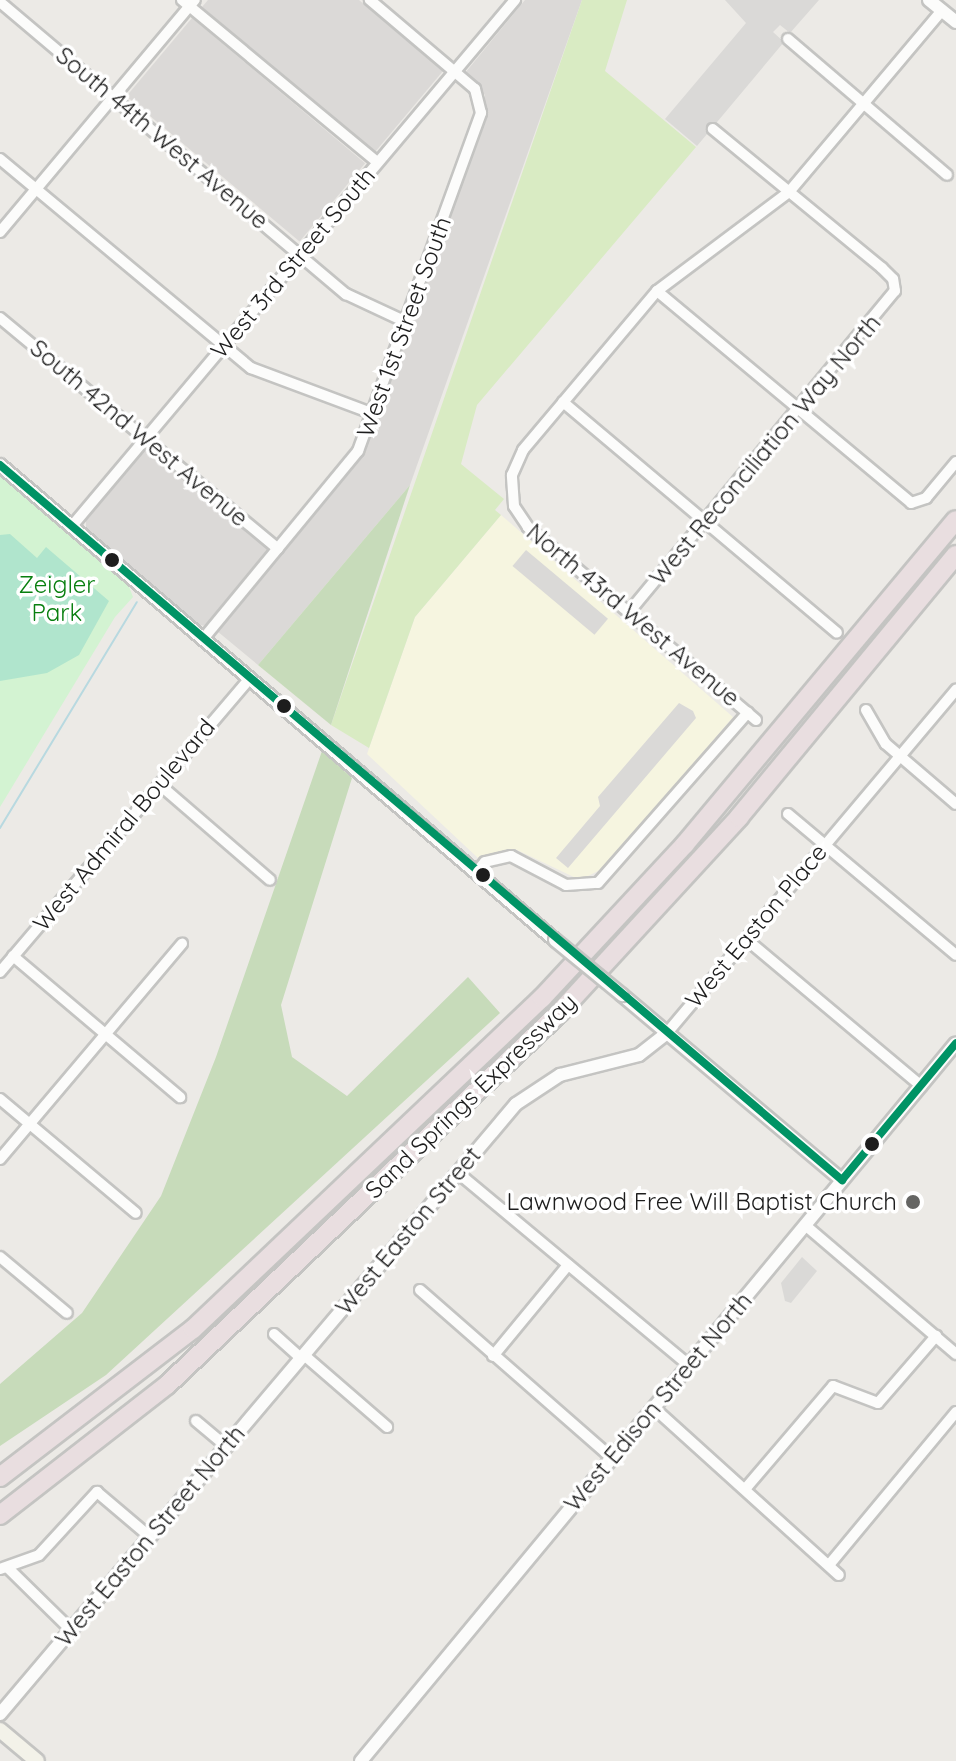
<!DOCTYPE html>
<style>
body{margin:0}
#map{position:relative;width:956px;height:1761px;overflow:hidden;background:#eceae6;font-family:Quicksand,sans-serif}
div>[style]{position:absolute}
[style*='--x']{left:calc(var(--x)*1px);top:calc(var(--y)*1px);width:calc(var(--w)*1px);rotate:calc(var(--a)*1deg)}
.residential>*{inset:0;background:#dbd9d7;transform-origin:0 0}
.education>*{inset:0;background:#f6f5e0}
.religious>*{inset:0;background:#dad9d7;transform-origin:0 0}
.grass>*{inset:0;background:#d9ebc3}
.forest>*{inset:0;background:#c7dbba}
.park>*{inset:0;background:#d3f3d2}
.pitch>*{inset:0;background:#b0e5cd}
.stream>*{height:2px;margin:-1px;padding:0 1px;transform-origin:1px;border-radius:1px;background:#b8d9e0}
.roads{filter:drop-shadow(2px 0 #c4c4c2) drop-shadow(-2px 0 #c4c4c2) drop-shadow(0 2px #c4c4c2) drop-shadow(0 -2px #c4c4c2)}
.minor>*{height:10px;margin:-5px;padding:0 5px;transform-origin:5px;border-radius:5px;background:#fcfcfb}
.tertiary>*{height:12px;margin:-6px;padding:0 6px;transform-origin:6px;border-radius:6px;background:#fcfcfb}
.secondary>*{height:14px;margin:-7px;padding:0 7px;transform-origin:7px;border-radius:7px;background:#f3f2e9}
.motorway>*{height:18px;margin:-9px;padding:0 9px;transform-origin:9px;border-radius:9px;background:#e9dee0}
.bridges{filter:drop-shadow(2px 0 #c4c4c2) drop-shadow(-2px 0 #c4c4c2) drop-shadow(0 2px #c4c4c2) drop-shadow(0 -2px #c4c4c2)}
.tertiary-bridge>*{height:12px;margin:-6px;padding:0 6px;transform-origin:6px;border-radius:6px;background:#fcfcfb}
.bus-1>*{height:8px;margin:-4px;padding:0 4px;transform-origin:4px;border-radius:4px;background:#009365}
.dots>*{width:22px;height:22px;translate:-50% -50%;box-sizing:border-box;border:4px solid #fff;border-radius:50%}
span{translate:-50% -50%;white-space:nowrap;text-align:center;line-height:1.15;-webkit-text-stroke:7px #fff;paint-order:stroke}
.street-label{font-size:24px;color:#1d1d1d}
.park-label{font-size:24px;color:#087f0f}
.poi-label{font-size:24px;color:#1d1d1d}
.right{translate:-100% -50%;text-align:right}
</style>
<div id="map">
<div class="residential">
<i style="clip-path:polygon(208px 0,359px 0,443px 71px,375px 152px,202px 7px)"></i>
<i style="clip-path:polygon(525px 0,582px 0,410px 485px,258px 665px,217px 631px,366px 448px,485px 117px,485px 95px,465px 73px)"></i>
<i style="left:192px;top:18px;width:226px;height:102px;rotate:40deg"></i>
<i style="clip-path:polygon(148px 446px,269px 548px,207px 626px,199px 625px,86px 530px,86px 515px)"></i>
</div>
<div class="education">
<i style="clip-path:polygon(501px 515px,733px 717px,606px 867px,580px 880px,515px 849px,478px 858px,367px 754px,415px 617px)"></i>
</div>
<div class="religious">
<i style="clip-path:polygon(725px 0,819px 0,790px 33px,780px 25px,773px 32px,784px 42px,697px 146px,665px 119px,746px 23px)"></i>
<i style="left:526px;top:550px;width:107px;height:21px;rotate:40deg"></i>
<i style="clip-path:polygon(679px 703px,693px 711px,696px 718px,568px 868px,556px 858px,600px 806px,598px 797px)"></i>
<i style="clip-path:polygon(802px 1257px,817px 1271px,791px 1303px,785px 1301px,781px 1283px)"></i>
</div>
<div class="grass">
<i style="clip-path:polygon(582px 0,627px 0,605px 71px,696px 147px,477px 405px,461px 464px,504px 499px,495px 510px,501px 515px,415px 617px,369px 748px,331px 725px)"></i>
</div>
<div class="forest">
<i style="clip-path:polygon(410px 485px,331px 725px,258px 665px)"></i>
<i style="clip-path:polygon(322px 751px,352px 778px,281px 1005px,292px 1057px,347px 1096px,468px 977px,500px 1013px,106px 1375px,0 1446px,0 1384px,82px 1313px,161px 1196px,216px 1057px)"></i>
</div>
<div class="park">
<i style="clip-path:polygon(0 472px,128px 584px,133px 597px,115px 617px,0 807px)"></i>
</div>
<div class="pitch">
<i style="clip-path:polygon(10px 534px,37px 558px,46px 547px,109px 601px,79px 655px,47px 673px,0 681px,0 535px)"></i>
</div>
<div class="stream">
<i style="--x:0;--y:828;--w:264;--a:-58.8"></i>
</div>
<div class="roads">
<div class="minor">
<i style="--x:182;--y:0;--w:254;--a:39.7"></i>
<i style="--x:0;--y:2;--w:453;--a:40.2"></i>
<i style="--x:346;--y:294;--w:66;--a:25"></i>
<i style="--x:788;--y:39;--w:209;--a:40.5"></i>
<i style="--x:0;--y:159;--w:327;--a:39.8"></i>
<i style="--x:251;--y:368;--w:131;--a:20.5"></i>
<i style="--x:0;--y:232;--w:303;--a:-50"></i>
<i style="--x:657;--y:291;--w:331;--a:39.8"></i>
<i style="--x:911;--y:503;--w:16;--a:-18"></i>
<i style="--x:926;--y:498;--w:47;--a:-50.2"></i>
<i style="--x:0;--y:318;--w:361;--a:39.7"></i>
<i style="--x:563;--y:402;--w:358;--a:40.1"></i>
<i style="--x:72;--y:526;--w:688;--a:-49.9"></i>
<i style="--x:629;--y:612;--w:417;--a:-50.4"></i>
<i style="--x:895;--y:291;--w:12;--a:-99"></i>
<i style="--x:893;--y:279;--w:16;--a:-135"></i>
<i style="--x:882;--y:268;--w:219;--a:-140.6"></i>
<i style="--x:203;--y:639;--w:244;--a:-50.5"></i>
<i style="--x:358;--y:451;--w:360;--a:-70"></i>
<i style="--x:481;--y:113;--w:25;--a:-104"></i>
<i style="--x:475;--y:89;--w:138;--a:-139.7"></i>
<i style="--x:866;--y:710;--w:39;--a:60"></i>
<i style="--x:886;--y:744;--w:92;--a:40.6"></i>
<i style="--x:756;--y:720;--w:299;--a:-139.8"></i>
<i style="--x:528;--y:527;--w:25;--a:-124"></i>
<i style="--x:514;--y:506;--w:31;--a:-94"></i>
<i style="--x:512;--y:475;--w:27;--a:-66"></i>
<i style="--x:523;--y:450;--w:208;--a:-49.9"></i>
<i style="--x:657;--y:291;--w:165;--a:-36.9"></i>
<i style="--x:789;--y:192;--w:238;--a:-49.9"></i>
<i style="--x:160;--y:785;--w:145;--a:40.8"></i>
<i style="--x:788;--y:814;--w:219;--a:40"></i>
<i style="--x:476;--y:873;--w:14;--a:-51"></i>
<i style="--x:485;--y:862;--w:27;--a:-13"></i>
<i style="--x:511;--y:856;--w:62;--a:27.8"></i>
<i style="--x:566;--y:885;--w:32;--a:-4"></i>
<i style="--x:598;--y:883;--w:227;--a:-48.7"></i>
<i style="--x:746;--y:939;--w:229;--a:40"></i>
<i style="--x:13;--y:956;--w:219;--a:40.2"></i>
<i style="--x:0;--y:972;--w:385;--a:-49.6"></i>
<i style="--x:667;--y:1033;--w:449;--a:-49.9"></i>
<i style="--x:0;--y:1099;--w:177;--a:40"></i>
<i style="--x:0;--y:1159;--w:282;--a:-49.8"></i>
<i style="--x:457;--y:1172;--w:302;--a:39.8"></i>
<i style="--x:805;--y:1225;--w:199;--a:40.5"></i>
<i style="--x:0;--y:1257;--w:87;--a:39.9"></i>
<i style="--x:420;--y:1290;--w:255;--a:41.2"></i>
<i style="--x:274;--y:1334;--w:36;--a:42"></i>
<i style="--x:304;--y:1355;--w:110;--a:40.9"></i>
<i style="--x:493;--y:1356;--w:118;--a:-50.5"></i>
<i style="--x:654;--y:1408;--w:249;--a:42.1"></i>
<i style="--x:196;--y:1421;--w:39;--a:40"></i>
<i style="--x:746;--y:1488;--w:134;--a:-49.5"></i>
<i style="--x:833;--y:1386;--w:48;--a:20.7"></i>
<i style="--x:878;--y:1403;--w:89;--a:-49.1"></i>
<i style="--x:829;--y:1565;--w:199;--a:-50.3"></i>
<i style="--x:8;--y:1568;--w:88;--a:44.5"></i>
<i style="--x:0;--y:1569;--w:41;--a:-19.7"></i>
<i style="--x:39;--y:1555;--w:86;--a:-47.4"></i>
<i style="--x:97;--y:1492;--w:70;--a:40.3"></i>
</div>
<div class="tertiary">
<i style="--x:929;--y:0;--w:35;--a:39"></i>
<i style="--x:0;--y:465;--w:731;--a:40.56"></i>
<i style="--x:622;--y:995;--w:287;--a:40.1"></i>
<i style="--x:0;--y:1714;--w:799;--a:-49.77"></i>
<i style="--x:516;--y:1104;--w:53;--a:-33.4"></i>
<i style="--x:560;--y:1075;--w:81;--a:-14.2"></i>
<i style="--x:639;--y:1055;--w:36;--a:-38"></i>
<i style="--x:361;--y:1761;--w:932;--a:-50.35"></i>
</div>
<div class="secondary">
<i style="--x:0;--y:1730;--w:48;--a:40"></i>
</div>
<div class="motorway">
<i style="--x:0;--y:1477;--w:243;--a:-37.5"></i>
<i style="--x:193;--y:1329;--w:481;--a:-43.5"></i>
<i style="--x:542;--y:998;--w:210;--a:-47.1"></i>
<i style="--x:685;--y:844;--w:422;--a:-50.1"></i>
<i style="--x:0;--y:1515;--w:212;--a:-37.9"></i>
<i style="--x:167;--y:1385;--w:542;--a:-43.5"></i>
<i style="--x:560;--y:1012;--w:265;--a:-47.4"></i>
<i style="--x:739;--y:817;--w:340;--a:-50.4"></i>
</div>
</div>
<div class="bridges">
<div class="tertiary-bridge">
<i style="--x:555;--y:940;--w:87;--a:39.4"></i>
</div>
</div>
<div class="bus-1">
<i style="--x:0;--y:465;--w:1105;--a:40.34"></i>
<i style="--x:842;--y:1180;--w:178;--a:-50.2"></i>
</div>
<div class="dots">
<i style="left:112px;top:560px;background:#1d1d1d"></i>
<i style="left:284px;top:706px;background:#1d1d1d"></i>
<i style="left:483px;top:875px;background:#1d1d1d"></i>
<i style="left:872px;top:1144px;background:#1d1d1d"></i>
<i style="left:913px;top:1202px;background:#656563"></i>
</div>
<div class="street-label">
<span style="left:162px;top:138px;rotate:40deg">South 44th West Avenue</span>
<span style="left:293px;top:263px;rotate:-50deg">West 3rd Street South</span>
<span style="left:404px;top:327px;rotate:-70deg">West 1st Street South</span>
<span style="left:139px;top:433px;rotate:40deg">South 42nd West Avenue</span>
<span style="left:765px;top:450px;rotate:-50deg">West Reconciliation Way North</span>
<span style="left:633px;top:615px;rotate:40deg">North 43rd West Avenue</span>
<span style="left:124px;top:825px;rotate:-50deg">West Admiral Boulevard</span>
<span style="left:756px;top:926px;rotate:-50deg">West Easton Place</span>
<span style="left:471px;top:1096px;rotate:-44deg">Sand Springs Expressway</span>
<span style="left:408px;top:1231px;rotate:-50deg">West Easton Street</span>
<span style="left:658px;top:1402px;rotate:-50deg">West Edison Street North</span>
<span style="left:150px;top:1536px;rotate:-50deg">West Easton Street North</span>
</div>
<div class="park-label">
<span style="left:57px;top:599px">Zeigler<br>Park</span>
</div>
<div class="poi-label">
<span class="right" style="left:897px;top:1202px">Lawnwood Free Will Baptist Church</span>
</div>
</div>
